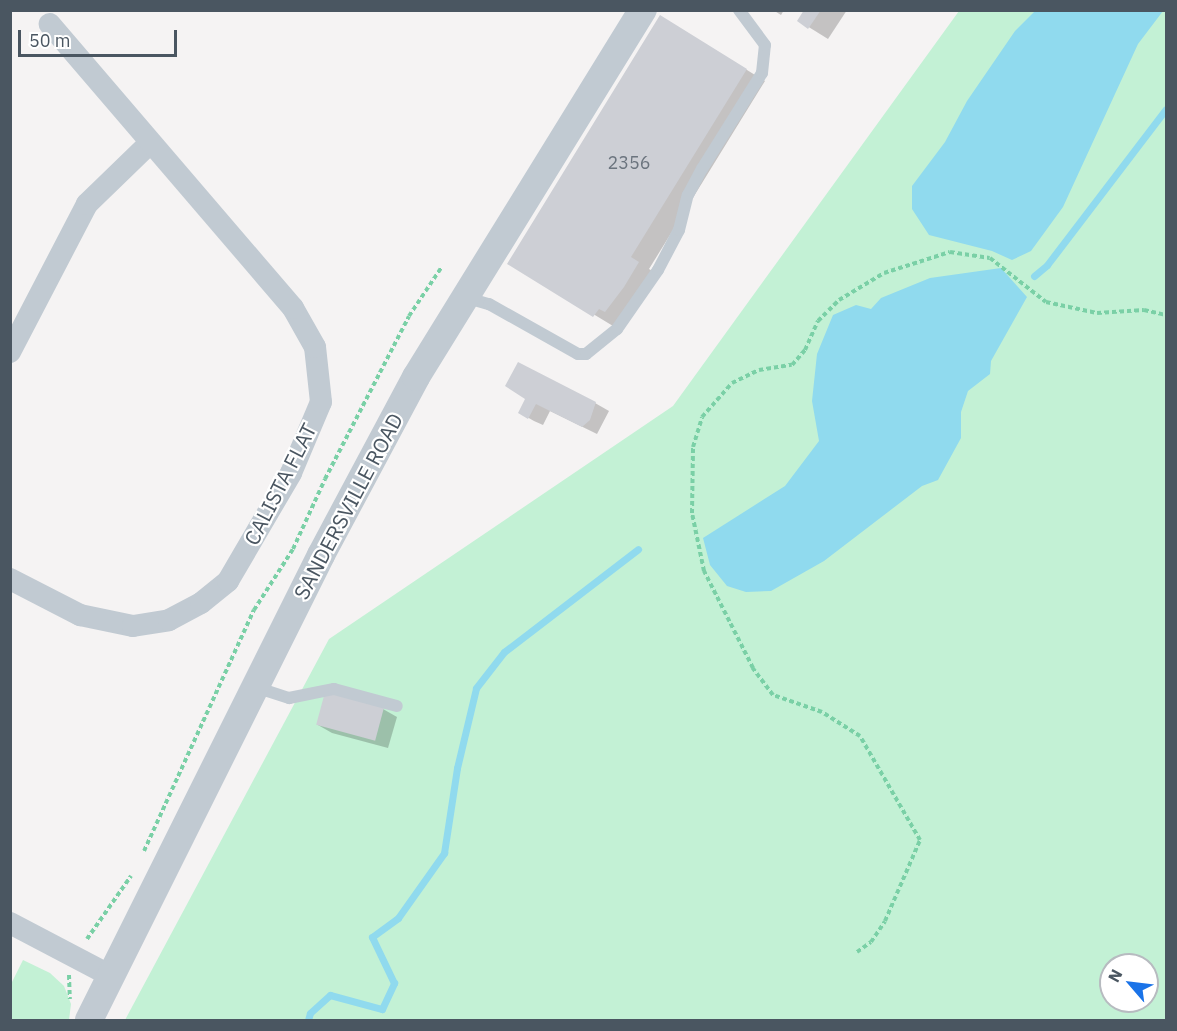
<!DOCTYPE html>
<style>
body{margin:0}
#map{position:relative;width:1177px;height:1031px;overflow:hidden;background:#f5f3f3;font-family:"IBM Plex Sans",sans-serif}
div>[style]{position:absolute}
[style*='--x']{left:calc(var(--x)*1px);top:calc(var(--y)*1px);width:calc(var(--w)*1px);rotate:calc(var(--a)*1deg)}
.green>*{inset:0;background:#c3f1d5}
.water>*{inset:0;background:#90daee}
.shadow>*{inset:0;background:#0003}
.stream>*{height:7px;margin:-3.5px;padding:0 3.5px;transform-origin:3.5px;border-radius:3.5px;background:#90daee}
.building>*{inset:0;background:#cdcfd5;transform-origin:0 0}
.path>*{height:4px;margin-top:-2px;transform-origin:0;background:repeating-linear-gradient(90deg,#7ad0a6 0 4.5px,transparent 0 7.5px)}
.service>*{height:12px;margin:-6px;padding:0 6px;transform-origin:6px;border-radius:6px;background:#c1cad2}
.minor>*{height:22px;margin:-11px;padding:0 11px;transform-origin:11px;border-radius:11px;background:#c1cad2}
.tertiary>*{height:28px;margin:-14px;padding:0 14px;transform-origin:14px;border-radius:14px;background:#c1cad2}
span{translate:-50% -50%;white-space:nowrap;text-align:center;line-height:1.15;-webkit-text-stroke:4.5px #fff;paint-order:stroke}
.number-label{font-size:18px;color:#6b747e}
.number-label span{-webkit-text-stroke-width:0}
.street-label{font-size:21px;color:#4a5661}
.frame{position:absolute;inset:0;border:12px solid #4a5661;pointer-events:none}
.north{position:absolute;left:1099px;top:953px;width:60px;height:60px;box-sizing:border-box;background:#fff;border:2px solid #b7bbc0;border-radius:50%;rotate:298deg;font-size:16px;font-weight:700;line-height:24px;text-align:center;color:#4a5661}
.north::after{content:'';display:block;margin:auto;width:21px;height:27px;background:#1a73e8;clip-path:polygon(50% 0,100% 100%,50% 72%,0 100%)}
.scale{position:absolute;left:18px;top:30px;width:159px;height:27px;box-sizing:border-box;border:3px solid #4a5661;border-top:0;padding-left:8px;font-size:18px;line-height:21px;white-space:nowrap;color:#4a5661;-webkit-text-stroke:4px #fff;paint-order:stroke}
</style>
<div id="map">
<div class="green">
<i style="clip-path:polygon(evenodd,959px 11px,1166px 11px,1166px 1020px,125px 1020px,329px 639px,673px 406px,959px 11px,1111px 965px,1147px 965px,1147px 1001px,1111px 1001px,1111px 965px)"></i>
<i style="clip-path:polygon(23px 960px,50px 973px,64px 986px,71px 1004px,69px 1020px,11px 1020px,11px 984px)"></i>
</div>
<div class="water">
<i style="clip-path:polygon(1035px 11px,1163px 11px,1138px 44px,1063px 207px,1031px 251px,1012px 260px,992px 251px,929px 235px,912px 209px,912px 186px,945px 142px,967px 101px,1015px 31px)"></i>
<i style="clip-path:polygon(1001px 268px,1027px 297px,991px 361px,990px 374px,968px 391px,961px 412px,961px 438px,938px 480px,922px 486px,824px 561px,771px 591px,746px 592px,727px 586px,710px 565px,703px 538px,785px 486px,819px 441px,812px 401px,817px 354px,833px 315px,856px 305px,871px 309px,881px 298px,930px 278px)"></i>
</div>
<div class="shadow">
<i style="clip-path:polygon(773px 10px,784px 10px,781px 15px)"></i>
<i style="clip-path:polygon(806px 10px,847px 10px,828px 39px,799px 21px)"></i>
<i style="clip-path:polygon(679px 28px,765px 81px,649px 269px,657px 274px,613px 326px,509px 263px)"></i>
<i style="clip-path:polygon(527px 399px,595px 403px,609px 411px,597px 434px,550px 411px,543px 425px,534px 421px,520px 413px)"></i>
<i style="clip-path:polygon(383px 709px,397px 717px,388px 748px,332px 733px,318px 725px)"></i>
</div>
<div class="stream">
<i style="--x:1034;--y:276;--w:17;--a:-40"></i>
<i style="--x:1047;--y:265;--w:196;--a:-52.7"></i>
<i style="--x:308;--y:1020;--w:7;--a:-74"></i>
<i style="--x:310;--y:1013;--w:27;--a:-42"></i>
<i style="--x:330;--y:995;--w:54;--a:15.1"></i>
<i style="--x:382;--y:1009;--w:29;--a:-65"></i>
<i style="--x:394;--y:983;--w:51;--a:-115.6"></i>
<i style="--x:372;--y:937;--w:32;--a:-36"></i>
<i style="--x:398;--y:918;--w:80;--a:-54.7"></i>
<i style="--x:444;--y:853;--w:86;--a:-81.3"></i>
<i style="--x:457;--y:768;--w:82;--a:-76.6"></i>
<i style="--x:476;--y:688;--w:46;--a:-52.1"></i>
<i style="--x:504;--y:652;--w:169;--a:-37.5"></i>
</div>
<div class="building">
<i style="clip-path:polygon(804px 10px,821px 10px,808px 29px,797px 21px)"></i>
<i style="clip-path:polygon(660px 15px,747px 69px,631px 257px,639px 262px,624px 287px,605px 312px,599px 309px,593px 317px,507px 264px)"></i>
<i style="clip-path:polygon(518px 362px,596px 402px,590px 420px,582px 427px,536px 404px,528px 419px,518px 413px,525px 399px,505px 386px)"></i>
<i style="left:325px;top:692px;width:61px;height:34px;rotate:15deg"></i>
</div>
<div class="path">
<i style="--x:144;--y:851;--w:265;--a:-65.5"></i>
<i style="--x:254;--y:610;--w:72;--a:-57.4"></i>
<i style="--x:293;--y:549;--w:77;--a:-65.4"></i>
<i style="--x:325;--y:479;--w:183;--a:-62.7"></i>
<i style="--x:409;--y:316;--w:58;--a:-56.3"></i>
<i style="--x:87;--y:939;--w:77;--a:-55.1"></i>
<i style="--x:857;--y:952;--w:17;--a:-36"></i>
<i style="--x:871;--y:942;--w:25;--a:-56"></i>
<i style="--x:885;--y:921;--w:88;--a:-66.6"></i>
<i style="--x:920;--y:840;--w:120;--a:-120"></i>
<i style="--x:860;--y:736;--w:45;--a:-147.7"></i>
<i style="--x:822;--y:712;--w:52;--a:-160.9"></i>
<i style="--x:773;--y:695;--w:34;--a:-127"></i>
<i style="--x:753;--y:668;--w:109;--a:-116.8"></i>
<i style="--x:704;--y:571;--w:59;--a:-101.7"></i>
<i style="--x:692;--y:513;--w:66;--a:-89.1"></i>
<i style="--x:693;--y:447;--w:31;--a:-73"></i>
<i style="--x:702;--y:417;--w:45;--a:-48.6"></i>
<i style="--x:732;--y:383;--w:30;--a:-26"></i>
<i style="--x:759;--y:370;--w:33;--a:-9"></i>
<i style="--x:792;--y:365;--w:20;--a:-49"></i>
<i style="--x:805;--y:350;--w:32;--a:-66"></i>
<i style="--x:818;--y:321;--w:30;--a:-45"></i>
<i style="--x:839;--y:300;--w:52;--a:-31"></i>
<i style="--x:884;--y:273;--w:69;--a:-17.7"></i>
<i style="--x:950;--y:252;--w:40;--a:8.5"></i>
<i style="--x:990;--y:258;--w:71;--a:38.2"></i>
<i style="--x:1046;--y:302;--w:52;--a:12.2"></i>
<i style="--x:1097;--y:313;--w:47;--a:-3.7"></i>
<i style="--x:1144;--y:310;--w:23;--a:13"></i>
<i style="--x:69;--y:975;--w:24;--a:88"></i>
</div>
<div class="service">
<i style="--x:464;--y:297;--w:26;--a:16"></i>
<i style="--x:489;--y:304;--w:102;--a:29.3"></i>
<i style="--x:578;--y:354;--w:8;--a:0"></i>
<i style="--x:586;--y:354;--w:40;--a:-39"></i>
<i style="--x:617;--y:329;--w:72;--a:-55.2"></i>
<i style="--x:658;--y:270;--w:45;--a:-62.3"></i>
<i style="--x:679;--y:230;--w:36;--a:-76"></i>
<i style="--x:688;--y:195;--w:30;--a:-62"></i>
<i style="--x:702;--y:169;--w:113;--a:-58"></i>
<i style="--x:762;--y:73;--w:28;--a:-84"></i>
<i style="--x:765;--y:45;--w:44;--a:-126.6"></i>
<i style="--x:255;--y:687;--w:36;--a:18"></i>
<i style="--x:289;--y:698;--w:46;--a:-11.3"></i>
<i style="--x:334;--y:689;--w:65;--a:15.1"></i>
</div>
<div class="minor">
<i style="--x:10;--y:352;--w:167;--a:-62.5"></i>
<i style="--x:87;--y:204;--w:88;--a:-44.1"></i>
<i style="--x:10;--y:579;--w:79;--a:27.2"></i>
<i style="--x:80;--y:615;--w:54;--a:11.7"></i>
<i style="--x:133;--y:626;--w:36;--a:-9"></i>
<i style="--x:169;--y:620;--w:36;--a:-28"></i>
<i style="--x:201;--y:603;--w:35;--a:-39"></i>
<i style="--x:228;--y:581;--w:125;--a:-59.7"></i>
<i style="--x:291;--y:473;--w:77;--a:-67.1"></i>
<i style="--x:321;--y:402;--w:55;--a:-96.2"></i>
<i style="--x:315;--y:347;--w:45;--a:-119.4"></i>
<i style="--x:293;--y:308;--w:374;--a:-130.6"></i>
<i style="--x:10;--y:923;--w:114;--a:27.7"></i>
</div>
<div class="tertiary">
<i style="--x:89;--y:1020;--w:520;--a:-63.48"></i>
<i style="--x:321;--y:555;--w:202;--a:-61.9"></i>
<i style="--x:416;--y:377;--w:432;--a:-58.3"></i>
</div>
<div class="number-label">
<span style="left:629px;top:163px">2356</span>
</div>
<div class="street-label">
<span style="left:280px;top:484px;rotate:-63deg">CALISTA FLAT</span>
<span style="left:348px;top:506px;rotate:-62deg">SANDERSVILLE ROAD</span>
</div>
<div class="frame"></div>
<div class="north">N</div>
<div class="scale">50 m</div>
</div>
